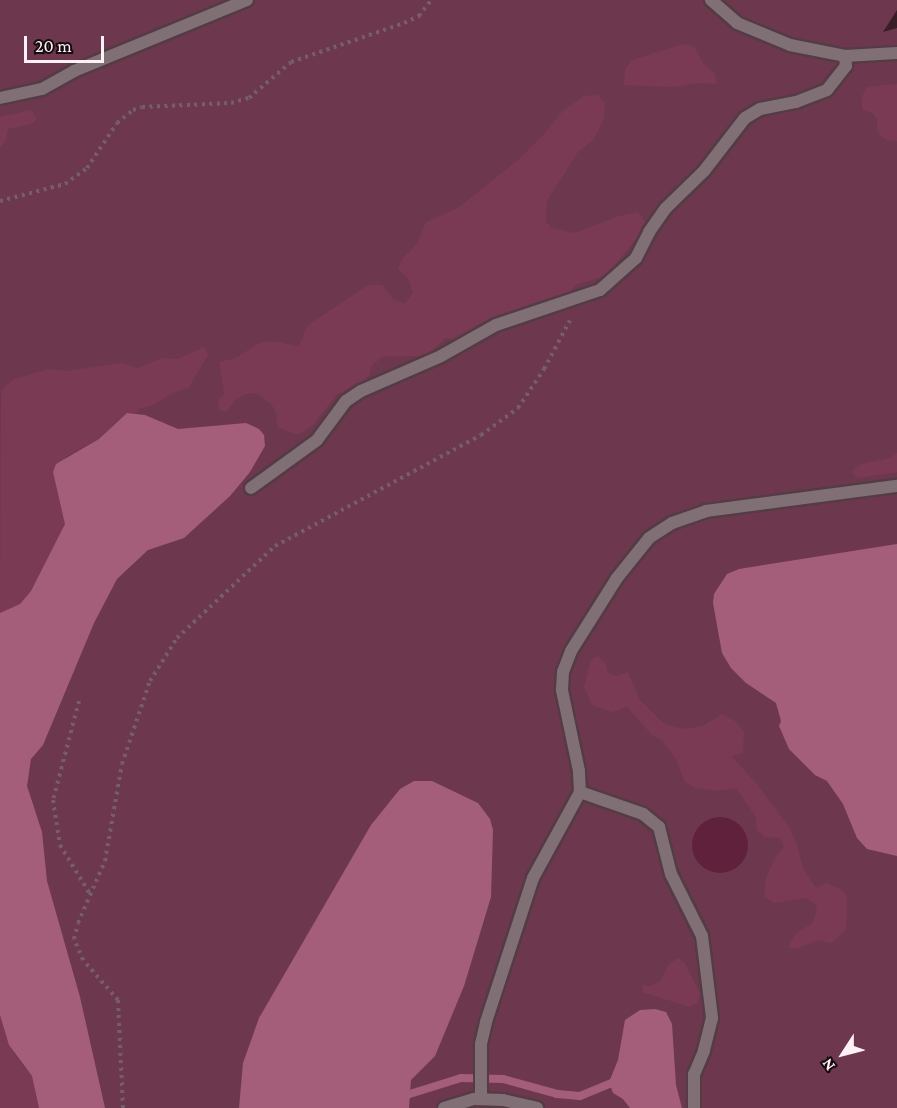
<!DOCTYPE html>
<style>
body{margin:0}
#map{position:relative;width:897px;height:1108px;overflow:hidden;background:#391d27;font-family:"Crimson Pro",serif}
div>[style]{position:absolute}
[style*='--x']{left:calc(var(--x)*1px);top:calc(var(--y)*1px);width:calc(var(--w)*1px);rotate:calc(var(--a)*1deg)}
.green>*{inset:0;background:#6d384d}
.forest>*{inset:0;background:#7b3a54}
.water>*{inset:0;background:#a45e79}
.stream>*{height:8px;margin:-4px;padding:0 4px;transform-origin:4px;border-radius:4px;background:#a45e79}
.building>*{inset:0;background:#5f213c}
.round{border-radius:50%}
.path>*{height:4px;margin-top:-2px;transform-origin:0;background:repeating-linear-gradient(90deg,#755e66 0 3px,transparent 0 7.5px)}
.roads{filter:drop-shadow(2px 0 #543b44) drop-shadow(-2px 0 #543b44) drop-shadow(0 2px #543b44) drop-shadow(0 -2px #543b44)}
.service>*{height:12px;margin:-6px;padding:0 6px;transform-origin:6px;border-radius:6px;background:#807076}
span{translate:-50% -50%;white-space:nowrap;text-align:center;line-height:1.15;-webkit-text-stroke:4.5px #180b10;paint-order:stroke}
.north{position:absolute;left:813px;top:1024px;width:60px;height:60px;-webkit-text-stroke:4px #180b10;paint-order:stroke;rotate:234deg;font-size:16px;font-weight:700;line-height:24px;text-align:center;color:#fdf1f5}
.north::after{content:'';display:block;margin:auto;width:21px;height:27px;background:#fdf1f5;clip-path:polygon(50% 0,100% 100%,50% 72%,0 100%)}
.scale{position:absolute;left:24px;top:36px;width:80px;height:27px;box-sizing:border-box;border:3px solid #fdf1f5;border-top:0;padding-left:8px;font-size:18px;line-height:21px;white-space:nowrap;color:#fdf1f5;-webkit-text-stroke:4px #180b10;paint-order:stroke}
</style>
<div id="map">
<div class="green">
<i style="clip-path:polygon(0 0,897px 0,897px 10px,883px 32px,897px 28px,897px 1108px,0 1108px)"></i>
</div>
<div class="forest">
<i style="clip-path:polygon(682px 44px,694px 46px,703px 63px,715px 74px,716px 84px,697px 83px,672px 87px,624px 85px,625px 69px,633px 60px)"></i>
<i style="clip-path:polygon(897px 84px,897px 141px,896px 141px,886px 140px,877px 131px,877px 119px,873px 113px,863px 110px,861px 100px,866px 87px)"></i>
<i style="clip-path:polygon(597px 95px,605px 103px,604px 118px,594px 139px,578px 152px,547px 201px,546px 221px,551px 228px,575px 233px,619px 216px,638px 212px,647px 225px,606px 276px,577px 284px,563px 300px,464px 340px,445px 338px,427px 356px,384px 356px,372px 365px,369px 376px,359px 385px,337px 394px,313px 425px,298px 435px,277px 427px,276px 413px,272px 405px,258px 394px,249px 393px,237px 398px,226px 412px,219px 410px,218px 400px,224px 394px,219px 362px,236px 358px,259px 343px,272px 341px,299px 346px,307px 326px,368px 285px,382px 285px,394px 300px,405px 303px,413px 293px,409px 279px,398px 269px,402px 259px,417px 244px,426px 222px,458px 208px,518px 160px,546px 132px,562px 112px,584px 96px)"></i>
<i style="clip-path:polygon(31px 110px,37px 119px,31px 124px,8px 129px,6px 141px,0 147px,0 117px)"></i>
<i style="clip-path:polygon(204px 347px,208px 355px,189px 387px,173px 393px,153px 405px,140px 408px,137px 413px,127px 413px,99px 439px,65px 457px,63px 507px,65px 524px,58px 541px,31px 591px,20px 604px,0 613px,1px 390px,14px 379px,49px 369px,68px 371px,122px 363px,137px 368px,162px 358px,178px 359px)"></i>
<i style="clip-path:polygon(897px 453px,897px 472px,858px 478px,851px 472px,861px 464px,890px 458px)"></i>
<i style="clip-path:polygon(598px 656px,606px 664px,608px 673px,617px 676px,628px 672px,640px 700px,664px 724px,685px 729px,703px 726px,722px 714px,735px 721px,744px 732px,743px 753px,731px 756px,756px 783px,790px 829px,797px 845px,803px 869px,816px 888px,827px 883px,843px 890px,847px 899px,846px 929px,842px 934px,831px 943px,818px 940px,796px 949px,788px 947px,796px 933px,813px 923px,817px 909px,814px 903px,805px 898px,775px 903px,764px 896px,766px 877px,778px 853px,784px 847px,780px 838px,765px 837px,757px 830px,756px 817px,736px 788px,718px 791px,695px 788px,685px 782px,676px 759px,662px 740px,652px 735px,627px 707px,612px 712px,592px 705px,584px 687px,591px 660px)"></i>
<i style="clip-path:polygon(678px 958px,685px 963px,700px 994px,697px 1003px,690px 1007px,642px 992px,643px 985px,651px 986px,661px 980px,669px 964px)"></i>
<i style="clip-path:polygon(0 1015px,14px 1054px,32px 1076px,39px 1108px,0 1108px)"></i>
</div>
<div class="water">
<i style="clip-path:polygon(127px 413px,145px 415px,178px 429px,246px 423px,259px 429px,264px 435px,265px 446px,250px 472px,230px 496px,184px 538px,148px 550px,117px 579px,94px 623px,43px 745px,31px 759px,27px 786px,42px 832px,47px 881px,80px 997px,105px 1108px,39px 1108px,32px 1076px,9px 1045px,0 1015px,0 613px,20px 604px,31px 591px,65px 524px,53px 472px,56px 464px,99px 439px)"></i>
<i style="clip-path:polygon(897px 544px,897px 856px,867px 849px,857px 838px,843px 804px,827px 781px,815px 775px,789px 749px,779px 726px,781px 721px,776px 703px,746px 683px,731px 668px,722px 653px,713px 603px,714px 594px,727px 574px,739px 569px)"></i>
<i style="clip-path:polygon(414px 781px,432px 781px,478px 803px,490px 819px,493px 830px,491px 897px,464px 986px,435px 1056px,411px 1080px,409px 1108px,239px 1108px,243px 1063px,259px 1018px,371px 825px,400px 789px)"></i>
<i style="clip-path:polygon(655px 1009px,666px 1012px,672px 1024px,676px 1085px,682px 1108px,630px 1108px,623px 1099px,613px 1093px,609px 1082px,618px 1060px,625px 1020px,640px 1010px)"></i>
</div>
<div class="stream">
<i style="--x:400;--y:1097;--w:64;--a:-17.3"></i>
<i style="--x:461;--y:1078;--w:42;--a:1.4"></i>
<i style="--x:503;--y:1079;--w:56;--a:15.5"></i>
<i style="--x:557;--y:1094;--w:23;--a:5"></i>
<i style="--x:580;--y:1096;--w:42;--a:-22.3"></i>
</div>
<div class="building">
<i class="round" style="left:692px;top:817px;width:56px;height:56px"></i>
</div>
<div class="path">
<i style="--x:0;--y:201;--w:67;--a:-14.7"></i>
<i style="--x:65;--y:184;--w:27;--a:-36"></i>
<i style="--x:87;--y:168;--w:54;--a:-56.3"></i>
<i style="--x:117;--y:123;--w:21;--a:-39"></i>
<i style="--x:133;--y:110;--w:9;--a:-18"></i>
<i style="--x:142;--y:107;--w:89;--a:-2.6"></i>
<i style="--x:231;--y:103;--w:19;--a:-16"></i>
<i style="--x:249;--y:98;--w:55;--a:-40.6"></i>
<i style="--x:291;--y:62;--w:120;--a:-19"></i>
<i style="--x:404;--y:23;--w:17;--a:-25"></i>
<i style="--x:419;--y:16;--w:20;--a:-53"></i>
<i style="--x:79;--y:701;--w:102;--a:104.7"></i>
<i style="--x:53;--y:800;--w:46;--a:81.2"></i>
<i style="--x:60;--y:845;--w:57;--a:58.5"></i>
<i style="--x:123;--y:1108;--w:108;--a:-92.7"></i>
<i style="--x:118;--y:1000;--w:53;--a:-131.2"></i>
<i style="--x:83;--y:960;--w:23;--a:-113"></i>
<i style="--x:74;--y:939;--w:16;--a:-76"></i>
<i style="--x:78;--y:923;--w:68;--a:-66.5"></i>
<i style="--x:105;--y:861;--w:98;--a:-80.1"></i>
<i style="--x:122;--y:764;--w:88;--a:-71.4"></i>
<i style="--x:150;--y:681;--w:51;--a:-57.9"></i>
<i style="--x:177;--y:638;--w:134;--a:-43.2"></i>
<i style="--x:275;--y:546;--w:234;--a:-28.3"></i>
<i style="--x:481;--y:435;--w:46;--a:-36.1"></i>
<i style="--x:518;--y:408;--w:47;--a:-56.3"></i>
<i style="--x:544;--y:369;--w:55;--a:-62"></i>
</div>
<div class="roads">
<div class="service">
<i style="--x:711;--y:0;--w:35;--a:41"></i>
<i style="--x:737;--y:23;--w:57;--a:22.5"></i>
<i style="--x:790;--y:45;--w:56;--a:11.3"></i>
<i style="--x:845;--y:56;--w:52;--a:-3.3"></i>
<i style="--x:0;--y:98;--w:43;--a:-12.1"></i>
<i style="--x:42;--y:89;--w:37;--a:-29"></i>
<i style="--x:74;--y:71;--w:187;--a:-22.3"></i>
<i style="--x:251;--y:488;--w:82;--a:-36"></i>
<i style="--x:317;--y:440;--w:49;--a:-53.4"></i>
<i style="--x:346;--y:401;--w:18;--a:-34"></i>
<i style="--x:361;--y:391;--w:87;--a:-23.6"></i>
<i style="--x:441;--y:356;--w:63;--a:-29.4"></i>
<i style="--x:496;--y:325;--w:110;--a:-18.6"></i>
<i style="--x:600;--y:290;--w:48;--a:-41.6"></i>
<i style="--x:636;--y:258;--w:29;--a:-63"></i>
<i style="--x:649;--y:232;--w:29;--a:-55"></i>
<i style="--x:666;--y:208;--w:53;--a:-44.2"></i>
<i style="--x:704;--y:171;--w:67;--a:-52.3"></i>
<i style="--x:745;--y:118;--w:17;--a:-31"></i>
<i style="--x:760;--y:109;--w:37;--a:-11"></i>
<i style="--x:796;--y:102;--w:33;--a:-21"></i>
<i style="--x:827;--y:90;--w:31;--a:-52"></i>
<i style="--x:846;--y:66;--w:10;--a:-96"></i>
<i style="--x:580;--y:792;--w:67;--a:19.2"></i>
<i style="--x:643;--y:814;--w:21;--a:39"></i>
<i style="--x:659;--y:827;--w:49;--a:75.7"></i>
<i style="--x:671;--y:874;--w:69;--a:63.4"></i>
<i style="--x:702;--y:936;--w:83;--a:83"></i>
<i style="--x:712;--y:1018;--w:34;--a:104"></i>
<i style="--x:704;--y:1051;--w:25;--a:113"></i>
<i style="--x:694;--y:1074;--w:34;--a:90"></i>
<i style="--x:481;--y:1099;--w:55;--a:-90"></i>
<i style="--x:481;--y:1044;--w:23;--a:-77"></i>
<i style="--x:486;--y:1022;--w:151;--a:-71.9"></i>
<i style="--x:533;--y:878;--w:98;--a:-61.3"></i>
<i style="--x:580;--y:792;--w:21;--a:-93"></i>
<i style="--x:579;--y:771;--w:83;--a:-101.9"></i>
<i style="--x:562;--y:690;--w:18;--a:-87"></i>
<i style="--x:563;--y:672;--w:22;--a:-69"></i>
<i style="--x:571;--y:651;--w:86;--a:-57.8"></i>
<i style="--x:617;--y:578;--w:51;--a:-51.3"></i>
<i style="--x:649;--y:538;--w:27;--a:-33"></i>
<i style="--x:672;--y:523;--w:36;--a:-19"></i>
<i style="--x:706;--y:511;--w:193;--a:-7.5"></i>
<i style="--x:444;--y:1108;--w:31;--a:-17"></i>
<i style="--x:474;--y:1099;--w:29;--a:2"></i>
<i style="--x:503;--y:1100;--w:35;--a:13"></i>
</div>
</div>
<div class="north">N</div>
<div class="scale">20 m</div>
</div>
